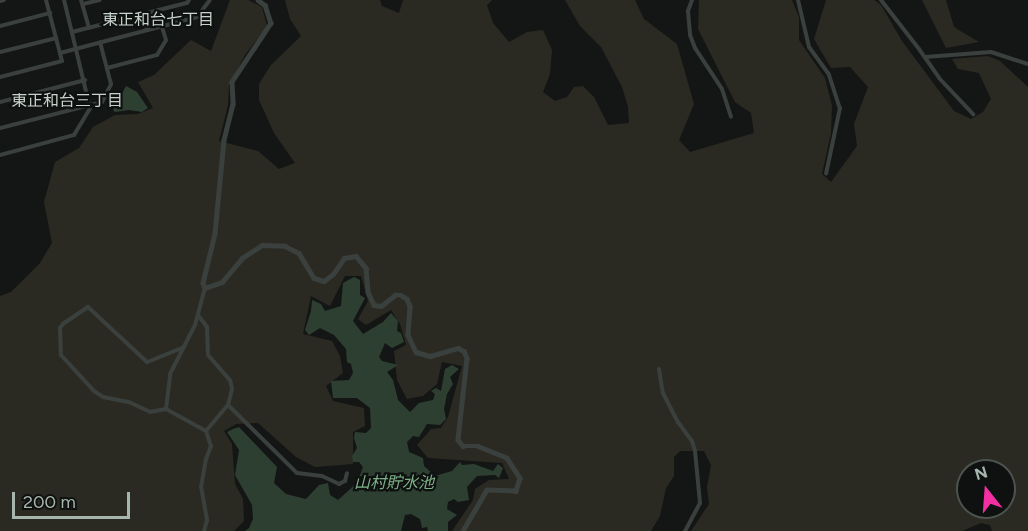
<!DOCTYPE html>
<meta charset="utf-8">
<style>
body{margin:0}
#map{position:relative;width:1028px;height:531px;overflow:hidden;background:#141615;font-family:Figtree,"Noto Sans JP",sans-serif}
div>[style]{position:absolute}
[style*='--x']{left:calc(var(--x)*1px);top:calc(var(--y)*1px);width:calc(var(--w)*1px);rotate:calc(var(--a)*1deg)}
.green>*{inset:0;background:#2b2a22}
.water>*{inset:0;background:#2d3f31}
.minor>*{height:4px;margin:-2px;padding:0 2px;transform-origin:2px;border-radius:2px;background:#3a403d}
.tertiary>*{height:4.5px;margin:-2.25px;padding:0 2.25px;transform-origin:2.25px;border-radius:2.25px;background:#3a403d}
span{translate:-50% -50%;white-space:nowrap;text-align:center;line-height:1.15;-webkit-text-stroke:4.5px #0f1110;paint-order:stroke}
.neighbourhood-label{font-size:16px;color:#c7d2cc}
.water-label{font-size:16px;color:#7cb188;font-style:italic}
.north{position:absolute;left:956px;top:459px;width:60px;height:60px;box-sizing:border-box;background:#0f1110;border:2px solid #4b534f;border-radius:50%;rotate:343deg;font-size:16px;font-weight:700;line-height:24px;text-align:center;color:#a6b6ad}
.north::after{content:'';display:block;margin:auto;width:21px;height:27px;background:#f230a2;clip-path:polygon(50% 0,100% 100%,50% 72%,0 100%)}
.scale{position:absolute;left:12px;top:492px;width:118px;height:27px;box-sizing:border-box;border:3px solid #a6b6ad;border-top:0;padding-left:8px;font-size:18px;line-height:21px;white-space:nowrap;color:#a6b6ad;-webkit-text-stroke:4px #0f1110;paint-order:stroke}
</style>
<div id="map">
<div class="green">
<i style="clip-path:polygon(evenodd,230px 0,248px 0,262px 7px,267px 26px,245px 55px,229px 85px,228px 105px,219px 141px,258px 151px,279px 169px,295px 163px,274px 133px,259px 100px,259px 84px,271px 65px,301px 36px,290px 19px,285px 0,380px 0,382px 6px,399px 13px,403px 0,492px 0,487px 5px,493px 23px,509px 42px,527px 32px,543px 30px,552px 50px,550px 74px,543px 92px,555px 101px,567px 97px,574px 87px,583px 86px,594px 97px,608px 125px,629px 123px,628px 107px,622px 87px,601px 47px,580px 26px,565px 0,635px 0,644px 19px,677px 44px,694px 104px,679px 140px,690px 152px,754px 133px,751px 113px,735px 102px,698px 29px,699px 0,792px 0,799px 17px,799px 40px,825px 78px,832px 106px,831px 133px,822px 174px,831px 182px,857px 146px,854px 124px,868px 87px,850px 67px,831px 68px,814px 39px,826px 0,874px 0,881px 5px,902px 41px,954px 111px,971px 119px,983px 112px,991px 99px,979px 73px,958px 69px,952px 59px,988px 56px,1000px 61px,1028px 87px,1028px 531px,992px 531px,990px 525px,981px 523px,962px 531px,691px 531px,709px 504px,707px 487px,711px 465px,704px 451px,680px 451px,674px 457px,674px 476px,666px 488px,660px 516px,651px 531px,452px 531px,473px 500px,475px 489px,489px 480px,509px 479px,502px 463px,428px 458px,417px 445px,431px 429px,441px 428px,448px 417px,462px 366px,442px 362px,437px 384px,423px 396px,407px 399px,397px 380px,394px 351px,406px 345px,400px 324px,391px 310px,366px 325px,358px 319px,368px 301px,361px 276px,345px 276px,330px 306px,311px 296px,303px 334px,332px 341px,340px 356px,343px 373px,326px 386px,333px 401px,364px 408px,365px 426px,353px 432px,353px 464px,315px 467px,296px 457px,258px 423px,236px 424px,224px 431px,232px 444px,235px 484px,243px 499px,244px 521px,234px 531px,0 531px,0 296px,11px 292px,40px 263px,52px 243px,44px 202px,55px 162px,79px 148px,93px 127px,115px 115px,138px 114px,153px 108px,138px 82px,154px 75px,191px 40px,211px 51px,230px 0,968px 471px,1004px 471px,1004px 507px,968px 507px,968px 471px)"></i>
<i style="clip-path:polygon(922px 0,946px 0,954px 27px,979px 42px,946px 48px)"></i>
</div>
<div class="water">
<i style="clip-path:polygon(126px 86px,137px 92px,148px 108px,142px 112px,129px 110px,115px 112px,113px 110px)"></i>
<i style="clip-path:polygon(354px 277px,360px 280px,360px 295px,365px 298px,353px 321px,363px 334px,383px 322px,391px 313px,398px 321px,397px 331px,401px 333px,404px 342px,392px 348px,385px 343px,379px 357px,382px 361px,398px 365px,387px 372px,393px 380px,398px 400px,410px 412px,419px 403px,433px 400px,435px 394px,431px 391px,436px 388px,441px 391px,445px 369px,452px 365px,459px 369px,450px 377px,453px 384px,447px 394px,444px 409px,446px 419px,440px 425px,427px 424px,419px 437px,413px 436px,407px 442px,409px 452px,423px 458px,424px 466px,435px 476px,452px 471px,460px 462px,462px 465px,474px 464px,493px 471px,498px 464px,503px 468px,499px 478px,495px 475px,477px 476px,467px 487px,469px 500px,458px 502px,454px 499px,448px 502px,447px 509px,457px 515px,448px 522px,448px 531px,428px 531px,427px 527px,422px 528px,420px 519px,411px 514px,405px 515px,401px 531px,245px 531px,249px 528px,253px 519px,252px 505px,235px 475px,239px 450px,227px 432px,233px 429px,239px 427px,277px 467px,274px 483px,286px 494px,306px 499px,319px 485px,328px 483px,330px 495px,338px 500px,357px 483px,363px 467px,359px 462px,353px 462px,352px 456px,357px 448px,354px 438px,355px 432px,366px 433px,371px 428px,370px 408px,357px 398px,333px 398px,331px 381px,349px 380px,353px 373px,351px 364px,347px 362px,346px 349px,334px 335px,320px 328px,309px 335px,305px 330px,311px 311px,312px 300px,321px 304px,325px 311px,341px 306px,343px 283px)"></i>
</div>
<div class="minor">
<i style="--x:81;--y:0;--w:29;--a:74"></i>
<i style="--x:692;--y:0;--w:12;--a:110"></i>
<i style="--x:688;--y:11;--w:24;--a:85"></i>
<i style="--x:690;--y:35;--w:14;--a:69"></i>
<i style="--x:695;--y:48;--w:49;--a:56.6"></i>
<i style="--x:722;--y:89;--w:29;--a:72"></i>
<i style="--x:798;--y:0;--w:48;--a:76.8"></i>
<i style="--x:809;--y:47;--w:34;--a:54"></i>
<i style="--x:829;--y:75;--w:35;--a:72"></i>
<i style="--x:840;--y:108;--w:67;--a:102"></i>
<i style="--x:881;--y:0;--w:62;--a:52.2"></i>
<i style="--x:919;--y:49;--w:35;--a:55"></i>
<i style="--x:939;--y:78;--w:50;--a:46.6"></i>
<i style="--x:0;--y:1;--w:4;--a:-14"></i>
<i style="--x:83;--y:4;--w:17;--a:-13"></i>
<i style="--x:143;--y:14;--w:16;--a:76"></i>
<i style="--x:0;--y:26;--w:52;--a:-14.6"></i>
<i style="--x:72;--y:32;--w:119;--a:-14.2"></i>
<i style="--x:187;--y:3;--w:4;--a:-56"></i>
<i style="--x:0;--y:52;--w:58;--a:-14"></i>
<i style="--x:60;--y:53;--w:142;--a:-14.7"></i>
<i style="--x:197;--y:17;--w:21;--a:-53"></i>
<i style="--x:925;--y:57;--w:66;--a:-4.3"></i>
<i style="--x:991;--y:52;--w:39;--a:18"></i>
<i style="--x:107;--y:68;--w:52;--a:-14.6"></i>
<i style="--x:157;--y:55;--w:17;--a:-59"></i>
<i style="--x:166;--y:40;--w:14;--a:-107"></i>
<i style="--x:0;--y:77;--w:64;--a:-14.5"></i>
<i style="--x:62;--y:61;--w:63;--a:-104.7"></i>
<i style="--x:0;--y:102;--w:88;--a:-14.5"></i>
<i style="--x:0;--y:128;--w:105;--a:-14.3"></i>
<i style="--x:102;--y:102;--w:20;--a:-63"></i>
<i style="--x:111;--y:84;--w:43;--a:-104.7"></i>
<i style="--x:0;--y:155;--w:77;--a:-15.1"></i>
<i style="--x:74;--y:135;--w:31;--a:-59"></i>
<i style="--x:90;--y:108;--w:111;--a:-103.5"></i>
<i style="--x:198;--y:315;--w:15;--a:53"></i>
<i style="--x:207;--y:327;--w:28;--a:88"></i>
<i style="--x:208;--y:355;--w:33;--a:49"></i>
<i style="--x:230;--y:380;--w:9;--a:77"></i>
<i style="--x:232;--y:389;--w:16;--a:104"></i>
<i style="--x:182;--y:348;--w:38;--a:158"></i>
<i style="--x:147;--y:362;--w:81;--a:-137"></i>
<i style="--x:88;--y:307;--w:30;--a:146"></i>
<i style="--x:63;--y:324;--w:5;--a:127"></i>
<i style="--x:60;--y:328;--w:27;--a:88"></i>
<i style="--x:61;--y:355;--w:49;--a:47.5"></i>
<i style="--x:94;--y:391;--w:11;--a:34"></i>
<i style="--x:103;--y:397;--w:26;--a:11"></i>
<i style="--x:129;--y:402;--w:23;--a:25"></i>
<i style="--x:150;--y:412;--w:16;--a:-11"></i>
<i style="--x:166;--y:409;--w:46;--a:28.8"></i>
<i style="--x:206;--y:431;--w:16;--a:72"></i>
<i style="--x:211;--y:446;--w:14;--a:111"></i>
<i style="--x:206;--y:459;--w:27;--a:100"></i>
<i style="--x:201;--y:486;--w:35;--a:80"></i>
<i style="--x:207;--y:520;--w:11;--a:105"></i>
<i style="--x:659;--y:369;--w:24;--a:81"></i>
<i style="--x:663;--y:393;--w:33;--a:63"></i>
<i style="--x:678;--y:422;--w:24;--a:54"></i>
<i style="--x:692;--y:441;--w:10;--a:73"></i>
<i style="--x:695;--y:451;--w:52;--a:84.5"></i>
<i style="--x:700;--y:503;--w:32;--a:118"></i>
<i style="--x:166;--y:409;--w:35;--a:-83"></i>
<i style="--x:170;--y:374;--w:55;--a:-63"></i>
<i style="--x:195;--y:325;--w:38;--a:-75"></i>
<i style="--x:206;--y:431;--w:34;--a:-50"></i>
<i style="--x:228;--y:405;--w:97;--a:44.6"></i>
<i style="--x:297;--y:473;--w:25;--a:7"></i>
<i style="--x:322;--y:476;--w:19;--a:25"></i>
<i style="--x:339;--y:484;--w:7;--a:-27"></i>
<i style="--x:345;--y:481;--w:8;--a:-76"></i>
</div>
<div class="tertiary">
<i style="--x:258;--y:0;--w:9;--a:36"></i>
<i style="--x:265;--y:5;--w:19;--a:72"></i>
<i style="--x:271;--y:23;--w:71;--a:123.5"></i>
<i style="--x:232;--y:82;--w:22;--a:87"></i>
<i style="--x:233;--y:104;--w:37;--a:104"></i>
<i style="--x:224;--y:140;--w:94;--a:95.5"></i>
<i style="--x:215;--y:234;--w:50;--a:103.8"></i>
<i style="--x:203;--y:283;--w:5;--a:68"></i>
<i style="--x:205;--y:288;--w:18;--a:-19"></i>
<i style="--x:222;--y:282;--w:31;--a:-50"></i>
<i style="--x:242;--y:258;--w:24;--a:-33"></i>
<i style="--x:262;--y:245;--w:23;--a:2"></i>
<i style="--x:285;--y:246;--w:16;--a:27"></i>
<i style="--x:299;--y:253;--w:29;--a:59"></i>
<i style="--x:314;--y:278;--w:10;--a:17"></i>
<i style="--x:324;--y:281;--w:11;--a:-38"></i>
<i style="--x:333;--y:274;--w:19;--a:-55"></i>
<i style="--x:344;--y:258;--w:12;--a:-9"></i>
<i style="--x:356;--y:256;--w:16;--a:50"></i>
<i style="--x:366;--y:268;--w:24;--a:85"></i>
<i style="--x:368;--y:292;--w:14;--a:65"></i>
<i style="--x:374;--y:305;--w:7;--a:8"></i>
<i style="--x:381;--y:306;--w:18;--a:-38"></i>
<i style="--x:395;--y:295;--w:6;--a:0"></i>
<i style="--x:401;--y:295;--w:7;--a:34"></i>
<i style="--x:407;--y:299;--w:8;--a:67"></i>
<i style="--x:410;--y:306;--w:29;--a:94"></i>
<i style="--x:408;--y:335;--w:19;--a:65"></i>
<i style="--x:416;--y:352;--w:15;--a:16"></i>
<i style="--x:430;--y:356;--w:29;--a:-16"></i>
<i style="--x:458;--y:348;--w:7;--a:27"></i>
<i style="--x:464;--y:351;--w:8;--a:67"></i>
<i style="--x:467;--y:358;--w:82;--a:96.3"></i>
<i style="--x:458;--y:440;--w:8;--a:50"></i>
<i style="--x:463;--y:446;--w:15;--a:0"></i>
<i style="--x:478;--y:446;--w:31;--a:22"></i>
<i style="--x:507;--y:458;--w:24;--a:57"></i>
<i style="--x:520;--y:478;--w:14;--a:107"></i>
<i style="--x:516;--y:491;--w:29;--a:-178"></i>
<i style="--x:487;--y:490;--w:48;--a:120.3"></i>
</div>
<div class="neighbourhood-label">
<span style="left:158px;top:20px">東正和台七丁目</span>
<span style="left:67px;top:101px">東正和台三丁目</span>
</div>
<div class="water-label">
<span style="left:394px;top:483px">山村貯水池</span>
</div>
<div class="north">N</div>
<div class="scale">200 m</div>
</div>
